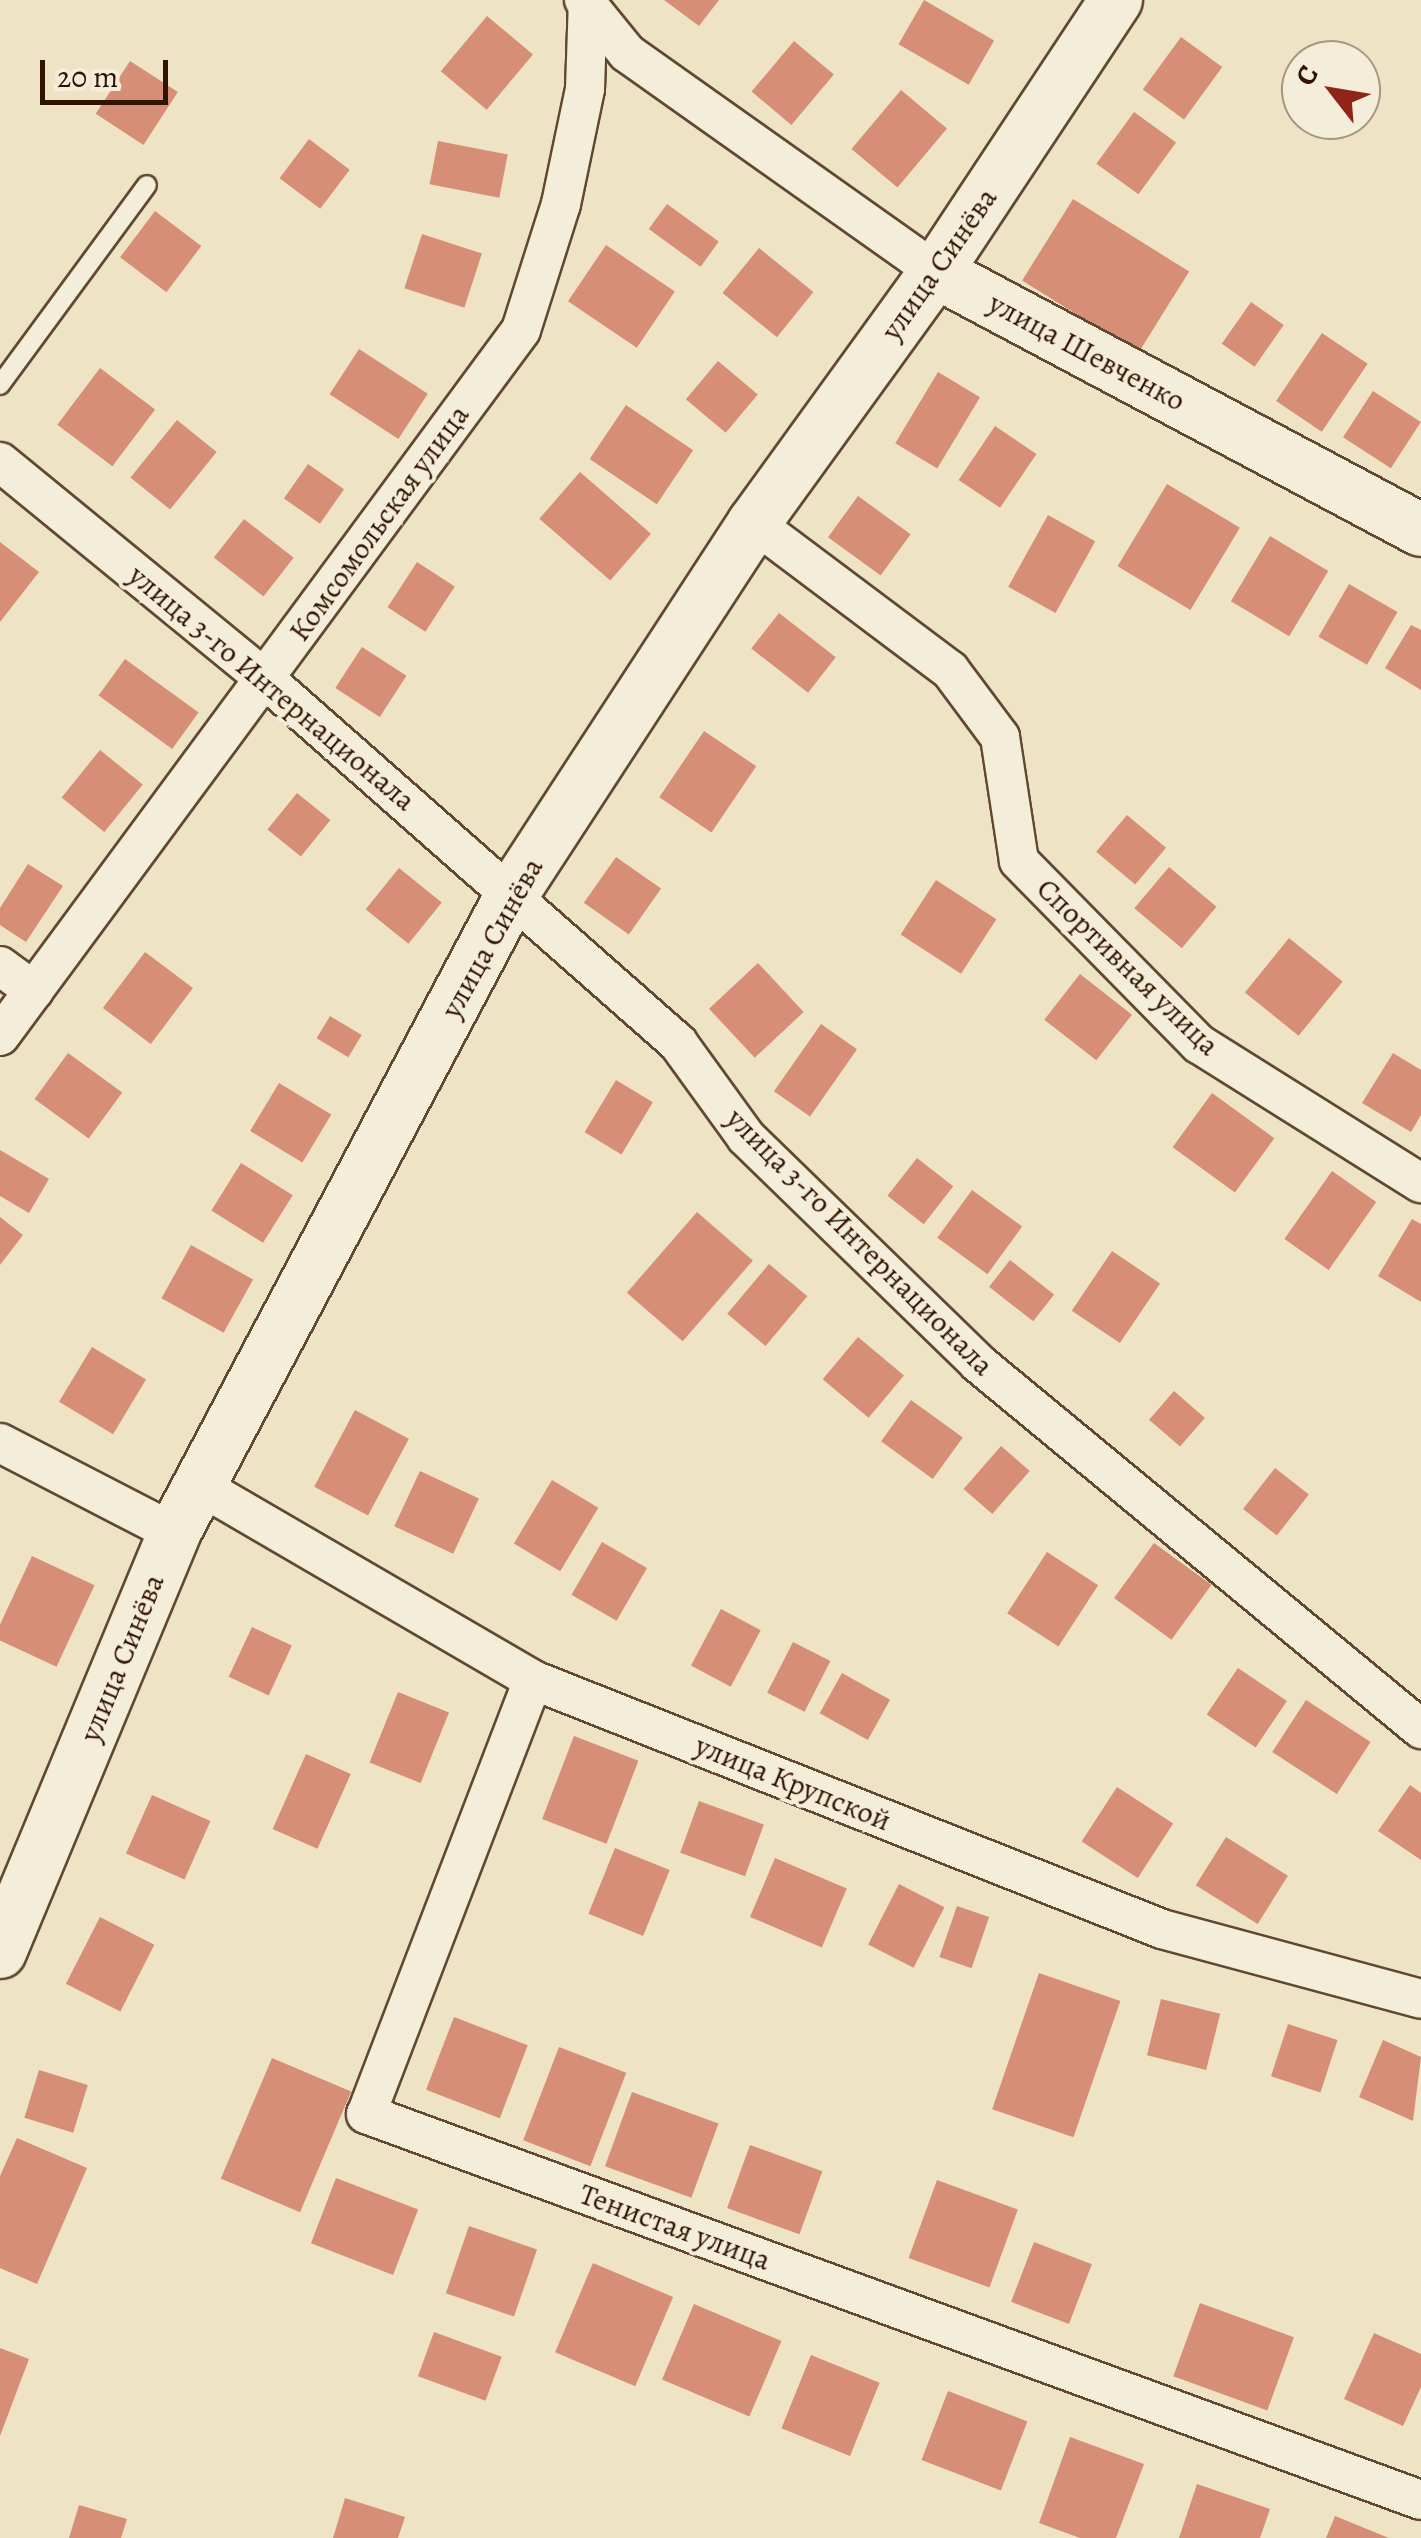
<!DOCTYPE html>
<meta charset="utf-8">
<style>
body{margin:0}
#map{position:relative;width:1421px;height:2538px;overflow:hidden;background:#eee4c5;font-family:Alegreya,serif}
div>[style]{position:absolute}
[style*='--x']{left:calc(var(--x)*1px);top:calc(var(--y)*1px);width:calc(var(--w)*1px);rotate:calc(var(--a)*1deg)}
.building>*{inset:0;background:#d78e76;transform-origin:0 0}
.roads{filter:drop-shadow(2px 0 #604831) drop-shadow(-2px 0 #604831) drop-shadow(0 2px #604831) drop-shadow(0 -2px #604831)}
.lane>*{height:18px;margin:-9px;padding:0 9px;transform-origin:9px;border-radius:9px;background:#f4edd9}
.street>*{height:38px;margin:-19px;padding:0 19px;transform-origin:19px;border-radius:19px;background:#f4edd9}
.secondary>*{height:52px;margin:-26px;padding:0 26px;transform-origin:26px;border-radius:26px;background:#f4edd9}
span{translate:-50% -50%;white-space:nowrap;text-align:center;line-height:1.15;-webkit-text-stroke:8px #f4edd9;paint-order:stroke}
.street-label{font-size:30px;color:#301400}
.north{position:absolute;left:1281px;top:40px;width:100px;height:100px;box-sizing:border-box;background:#f4edd9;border:2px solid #a69682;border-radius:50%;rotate:301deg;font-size:28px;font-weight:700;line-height:40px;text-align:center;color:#301400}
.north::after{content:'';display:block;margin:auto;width:35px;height:45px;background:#8f2418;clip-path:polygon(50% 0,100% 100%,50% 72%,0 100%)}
.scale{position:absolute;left:40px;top:60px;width:128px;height:45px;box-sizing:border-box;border:5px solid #301400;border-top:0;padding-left:12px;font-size:30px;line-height:35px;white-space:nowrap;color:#301400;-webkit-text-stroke:8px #f4edd9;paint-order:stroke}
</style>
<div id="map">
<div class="building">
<i style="clip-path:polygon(664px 0,719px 0,699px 26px)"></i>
<i style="left:924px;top:0;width:81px;height:51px;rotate:30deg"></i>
<i style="left:487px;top:16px;width:60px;height:72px;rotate:40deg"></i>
<i style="left:1181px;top:37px;width:51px;height:65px;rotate:36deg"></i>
<i style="left:794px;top:41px;width:52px;height:66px;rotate:40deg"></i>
<i style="left:130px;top:61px;width:57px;height:63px;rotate:33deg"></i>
<i style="left:901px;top:90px;width:60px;height:77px;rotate:40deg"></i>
<i style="left:1134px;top:112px;width:52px;height:64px;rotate:36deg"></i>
<i style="left:309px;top:139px;width:51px;height:49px;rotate:37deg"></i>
<i style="left:438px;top:141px;width:71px;height:44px;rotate:11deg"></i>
<i style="left:1073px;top:199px;width:137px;height:96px;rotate:32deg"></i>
<i style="left:667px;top:204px;width:64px;height:31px;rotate:36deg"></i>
<i style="left:155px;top:211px;width:58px;height:58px;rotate:37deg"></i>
<i style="left:422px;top:234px;width:63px;height:57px;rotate:18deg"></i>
<i style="left:606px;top:245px;width:83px;height:68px;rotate:34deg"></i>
<i style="left:759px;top:248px;width:70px;height:58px;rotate:39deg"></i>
<i style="left:1251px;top:302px;width:40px;height:51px;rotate:35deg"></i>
<i style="left:1322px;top:333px;width:55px;height:82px;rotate:34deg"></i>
<i style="left:359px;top:349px;width:82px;height:54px;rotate:33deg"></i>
<i style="left:718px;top:361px;width:52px;height:50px;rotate:40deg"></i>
<i style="left:100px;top:368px;width:69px;height:71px;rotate:37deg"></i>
<i style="left:938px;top:372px;width:49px;height:83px;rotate:31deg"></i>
<i style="left:1373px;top:391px;width:57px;height:55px;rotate:33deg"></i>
<i style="left:626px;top:405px;width:81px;height:65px;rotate:34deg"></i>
<i style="left:177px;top:420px;width:51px;height:74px;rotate:39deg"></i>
<i style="left:995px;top:426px;width:50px;height:65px;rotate:34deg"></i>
<i style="left:308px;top:464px;width:44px;height:42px;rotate:35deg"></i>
<i style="left:580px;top:472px;width:94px;height:62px;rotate:41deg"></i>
<i style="left:1167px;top:484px;width:85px;height:96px;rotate:31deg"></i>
<i style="left:858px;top:496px;width:65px;height:51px;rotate:36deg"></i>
<i style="left:1048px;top:515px;width:54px;height:82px;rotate:29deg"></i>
<i style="left:244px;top:519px;width:63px;height:49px;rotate:38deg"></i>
<i style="left:1270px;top:536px;width:68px;height:76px;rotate:31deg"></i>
<i style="clip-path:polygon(0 542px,39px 572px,0 622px)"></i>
<i style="left:417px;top:562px;width:45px;height:54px;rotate:33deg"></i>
<i style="left:1349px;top:584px;width:56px;height:61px;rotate:30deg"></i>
<i style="left:779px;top:613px;width:72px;height:45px;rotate:38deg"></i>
<i style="clip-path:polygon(1411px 625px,1421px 630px,1421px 690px,1385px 668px)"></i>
<i style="left:362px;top:647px;width:53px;height:49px;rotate:33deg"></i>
<i style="left:125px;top:659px;width:91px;height:45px;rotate:36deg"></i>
<i style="left:704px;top:731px;width:63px;height:80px;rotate:34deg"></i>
<i style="left:100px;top:750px;width:55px;height:61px;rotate:39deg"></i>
<i style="left:297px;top:793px;width:43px;height:47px;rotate:39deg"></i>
<i style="left:1127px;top:815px;width:51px;height:48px;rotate:40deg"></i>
<i style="left:616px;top:857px;width:55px;height:56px;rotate:35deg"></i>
<i style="clip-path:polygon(28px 864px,63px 886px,26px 942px,0 925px,0 908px)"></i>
<i style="left:1169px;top:867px;width:62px;height:54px;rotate:40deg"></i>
<i style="left:399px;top:868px;width:55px;height:53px;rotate:39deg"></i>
<i style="left:936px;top:880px;width:72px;height:65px;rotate:33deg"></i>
<i style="left:1289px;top:938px;width:69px;height:70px;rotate:39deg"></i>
<i style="left:145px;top:952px;width:60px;height:70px;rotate:37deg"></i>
<i style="left:758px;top:963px;width:67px;height:67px;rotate:47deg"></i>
<i style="left:1080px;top:974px;width:66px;height:58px;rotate:38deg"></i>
<i style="left:330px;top:1016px;width:37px;height:26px;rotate:31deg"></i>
<i style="left:821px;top:1024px;width:44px;height:82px;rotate:35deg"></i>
<i style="left:68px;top:1053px;width:67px;height:57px;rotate:36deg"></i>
<i style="clip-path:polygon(1393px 1053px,1421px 1070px,1421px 1115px,1411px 1132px,1362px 1103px)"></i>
<i style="left:616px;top:1080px;width:43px;height:61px;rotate:31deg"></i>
<i style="left:279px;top:1083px;width:61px;height:56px;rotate:31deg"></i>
<i style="left:1212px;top:1093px;width:77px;height:67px;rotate:36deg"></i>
<i style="clip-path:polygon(0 1150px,49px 1179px,29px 1213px,0 1196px)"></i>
<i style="left:917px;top:1158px;width:46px;height:48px;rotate:38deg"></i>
<i style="left:241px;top:1163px;width:61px;height:56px;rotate:32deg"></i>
<i style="left:1332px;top:1171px;width:54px;height:83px;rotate:35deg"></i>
<i style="left:972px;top:1190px;width:62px;height:59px;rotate:36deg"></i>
<i style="left:697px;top:1212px;width:74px;height:107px;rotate:41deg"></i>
<i style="clip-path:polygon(0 1217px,23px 1235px,0 1265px)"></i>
<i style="clip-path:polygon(1412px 1219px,1421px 1224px,1421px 1302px,1378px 1276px)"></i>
<i style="left:191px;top:1245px;width:71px;height:61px;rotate:29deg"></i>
<i style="left:1112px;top:1251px;width:58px;height:72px;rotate:34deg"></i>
<i style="left:1010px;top:1260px;width:56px;height:34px;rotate:38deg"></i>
<i style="left:769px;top:1264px;width:50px;height:65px;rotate:40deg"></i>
<i style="left:858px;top:1337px;width:60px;height:55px;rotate:40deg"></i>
<i style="left:92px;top:1347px;width:63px;height:64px;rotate:31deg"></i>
<i style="left:1174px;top:1391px;width:41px;height:38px;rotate:41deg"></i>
<i style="left:911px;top:1400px;width:64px;height:51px;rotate:36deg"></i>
<i style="left:355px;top:1410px;width:61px;height:87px;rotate:28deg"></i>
<i style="left:1001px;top:1446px;width:38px;height:57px;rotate:41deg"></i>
<i style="left:1275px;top:1468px;width:43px;height:52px;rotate:38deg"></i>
<i style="left:420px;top:1471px;width:65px;height:61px;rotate:25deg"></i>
<i style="left:552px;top:1480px;width:54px;height:74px;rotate:31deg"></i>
<i style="left:602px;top:1542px;width:52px;height:61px;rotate:30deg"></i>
<i style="left:1154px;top:1543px;width:71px;height:68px;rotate:36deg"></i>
<i style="left:1047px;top:1552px;width:61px;height:73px;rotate:33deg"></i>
<i style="left:32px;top:1556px;width:69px;height:90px;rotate:25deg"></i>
<i style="left:721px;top:1609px;width:45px;height:64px;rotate:28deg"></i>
<i style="left:252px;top:1627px;width:44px;height:55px;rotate:25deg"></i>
<i style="left:793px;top:1642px;width:42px;height:57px;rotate:27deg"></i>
<i style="left:1238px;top:1668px;width:59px;height:56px;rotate:34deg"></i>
<i style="left:842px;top:1673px;width:55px;height:46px;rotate:29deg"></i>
<i style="left:398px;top:1692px;width:55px;height:76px;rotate:22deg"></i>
<i style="left:1306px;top:1700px;width:77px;height:62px;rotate:33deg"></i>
<i style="left:574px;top:1736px;width:69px;height:89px;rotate:21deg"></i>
<i style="left:306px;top:1754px;width:49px;height:82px;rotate:24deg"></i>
<i style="clip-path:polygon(1410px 1785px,1421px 1793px,1421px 1860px,1378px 1831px)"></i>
<i style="left:1117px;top:1787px;width:67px;height:65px;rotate:33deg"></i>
<i style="left:152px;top:1795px;width:64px;height:64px;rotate:24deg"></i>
<i style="left:699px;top:1801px;width:69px;height:55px;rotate:20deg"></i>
<i style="left:1226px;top:1837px;width:73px;height:57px;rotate:32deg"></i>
<i style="left:615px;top:1848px;width:59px;height:71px;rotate:22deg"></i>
<i style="left:775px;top:1858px;width:78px;height:64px;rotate:23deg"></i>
<i style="left:899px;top:1884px;width:51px;height:68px;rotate:27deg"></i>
<i style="left:957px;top:1906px;width:34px;height:54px;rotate:19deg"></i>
<i style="left:100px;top:1917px;width:61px;height:75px;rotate:27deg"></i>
<i style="left:1039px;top:1973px;width:86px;height:144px;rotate:19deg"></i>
<i style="left:1161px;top:1999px;width:61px;height:58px;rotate:14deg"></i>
<i style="left:454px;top:2017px;width:79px;height:78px;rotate:21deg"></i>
<i style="left:1288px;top:2024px;width:52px;height:55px;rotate:18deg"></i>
<i style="clip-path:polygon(1383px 2040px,1421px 2057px,1413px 2121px,1359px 2097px)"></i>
<i style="left:559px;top:2047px;width:72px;height:100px;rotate:21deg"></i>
<i style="left:272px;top:2058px;width:86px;height:131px;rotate:23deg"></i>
<i style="left:39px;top:2070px;width:51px;height:50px;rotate:17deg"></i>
<i style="left:632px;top:2092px;width:92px;height:79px;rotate:20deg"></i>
<i style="clip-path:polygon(17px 2138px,87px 2168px,37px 2284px,0 2268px,0 2176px)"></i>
<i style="left:750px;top:2145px;width:77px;height:67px;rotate:20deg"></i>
<i style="left:336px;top:2178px;width:88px;height:70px;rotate:21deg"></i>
<i style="left:937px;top:2180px;width:86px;height:83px;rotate:20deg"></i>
<i style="left:469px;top:2226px;width:72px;height:71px;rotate:19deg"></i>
<i style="left:1034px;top:2242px;width:62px;height:64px;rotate:21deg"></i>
<i style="left:593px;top:2263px;width:87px;height:97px;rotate:23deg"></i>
<i style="left:1200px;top:2303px;width:100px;height:78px;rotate:20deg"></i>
<i style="left:694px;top:2304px;width:95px;height:82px;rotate:23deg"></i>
<i style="left:434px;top:2332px;width:72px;height:47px;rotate:20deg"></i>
<i style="clip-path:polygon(1374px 2333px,1421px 2354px,1421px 2387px,1403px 2426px,1344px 2399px)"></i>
<i style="clip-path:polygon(0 2348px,29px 2359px,0 2436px)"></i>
<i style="left:811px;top:2355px;width:74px;height:79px;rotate:22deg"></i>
<i style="left:948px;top:2391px;width:85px;height:74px;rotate:21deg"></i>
<i style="clip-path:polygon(1070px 2437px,1144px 2464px,1116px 2538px,1080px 2538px,1039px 2523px)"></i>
<i style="clip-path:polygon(1197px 2484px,1270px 2509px,1260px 2538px,1179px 2538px)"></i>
<i style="clip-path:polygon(345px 2498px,405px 2517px,398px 2538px,333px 2538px)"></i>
<i style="clip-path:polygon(79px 2505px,127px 2519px,121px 2538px,69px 2538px)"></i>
<i style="clip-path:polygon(1335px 2516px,1389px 2538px,1326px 2538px)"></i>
</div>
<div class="roads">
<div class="lane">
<i style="--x:0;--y:385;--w:248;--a:-53.7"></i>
</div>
<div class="street">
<i style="--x:584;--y:0;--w:68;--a:50.9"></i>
<i style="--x:627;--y:53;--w:379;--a:35.3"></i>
<i style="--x:0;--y:462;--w:343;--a:39.3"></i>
<i style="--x:265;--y:679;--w:551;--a:41.39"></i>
<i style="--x:678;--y:1043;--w:116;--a:54.1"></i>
<i style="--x:746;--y:1137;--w:324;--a:44.2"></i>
<i style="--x:978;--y:1363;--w:575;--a:39.56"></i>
<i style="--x:754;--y:523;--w:245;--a:36.9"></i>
<i style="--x:950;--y:670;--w:84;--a:53.3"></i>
<i style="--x:1000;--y:737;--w:125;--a:81.3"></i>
<i style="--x:1019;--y:861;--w:257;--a:45.5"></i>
<i style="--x:1199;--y:1044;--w:262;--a:32.1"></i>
<i style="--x:0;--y:966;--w:42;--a:36.3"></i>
<i style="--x:0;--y:1036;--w:877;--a:-53.57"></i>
<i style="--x:521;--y:330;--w:132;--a:-72.4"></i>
<i style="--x:561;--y:204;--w:117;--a:-78.2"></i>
<i style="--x:585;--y:89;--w:89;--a:-88.1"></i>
<i style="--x:0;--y:1443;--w:196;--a:27.3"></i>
<i style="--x:200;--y:1486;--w:385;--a:30.2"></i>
<i style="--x:533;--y:1680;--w:676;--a:21.6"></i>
<i style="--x:1162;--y:1929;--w:268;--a:15.1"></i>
<i style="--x:533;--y:1680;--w:465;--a:111"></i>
<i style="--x:366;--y:2114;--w:1123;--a:20.1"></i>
</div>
<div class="secondary">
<i style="--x:936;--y:272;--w:549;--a:28.01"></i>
<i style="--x:0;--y:1952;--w:454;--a:-67.4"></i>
<i style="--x:174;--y:1533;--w:723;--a:-62.12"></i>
<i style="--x:512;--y:894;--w:443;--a:-56.9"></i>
<i style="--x:754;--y:523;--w:310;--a:-54.1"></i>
<i style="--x:936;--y:272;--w:326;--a:-56.5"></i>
</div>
</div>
<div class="street-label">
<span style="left:939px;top:264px;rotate:-55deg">улица Синёва</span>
<span style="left:1087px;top:352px;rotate:28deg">улица Шевченко</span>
<span style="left:379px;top:523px;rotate:-54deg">Комсомольская улица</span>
<span style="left:272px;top:688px;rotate:40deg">улица 3-го Интернационала</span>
<span style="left:492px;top:938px;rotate:-61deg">улица Синёва</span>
<span style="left:1128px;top:967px;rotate:44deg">Спортивная улица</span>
<span style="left:860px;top:1242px;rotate:45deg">улица 3-го Интернационала</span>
<span style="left:122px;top:1658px;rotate:-68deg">улица Синёва</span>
<span style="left:793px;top:1783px;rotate:22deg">улица Крупской</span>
<span style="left:675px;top:2227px;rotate:20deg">Тенистая улица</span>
</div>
<div class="north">С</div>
<div class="scale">20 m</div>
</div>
